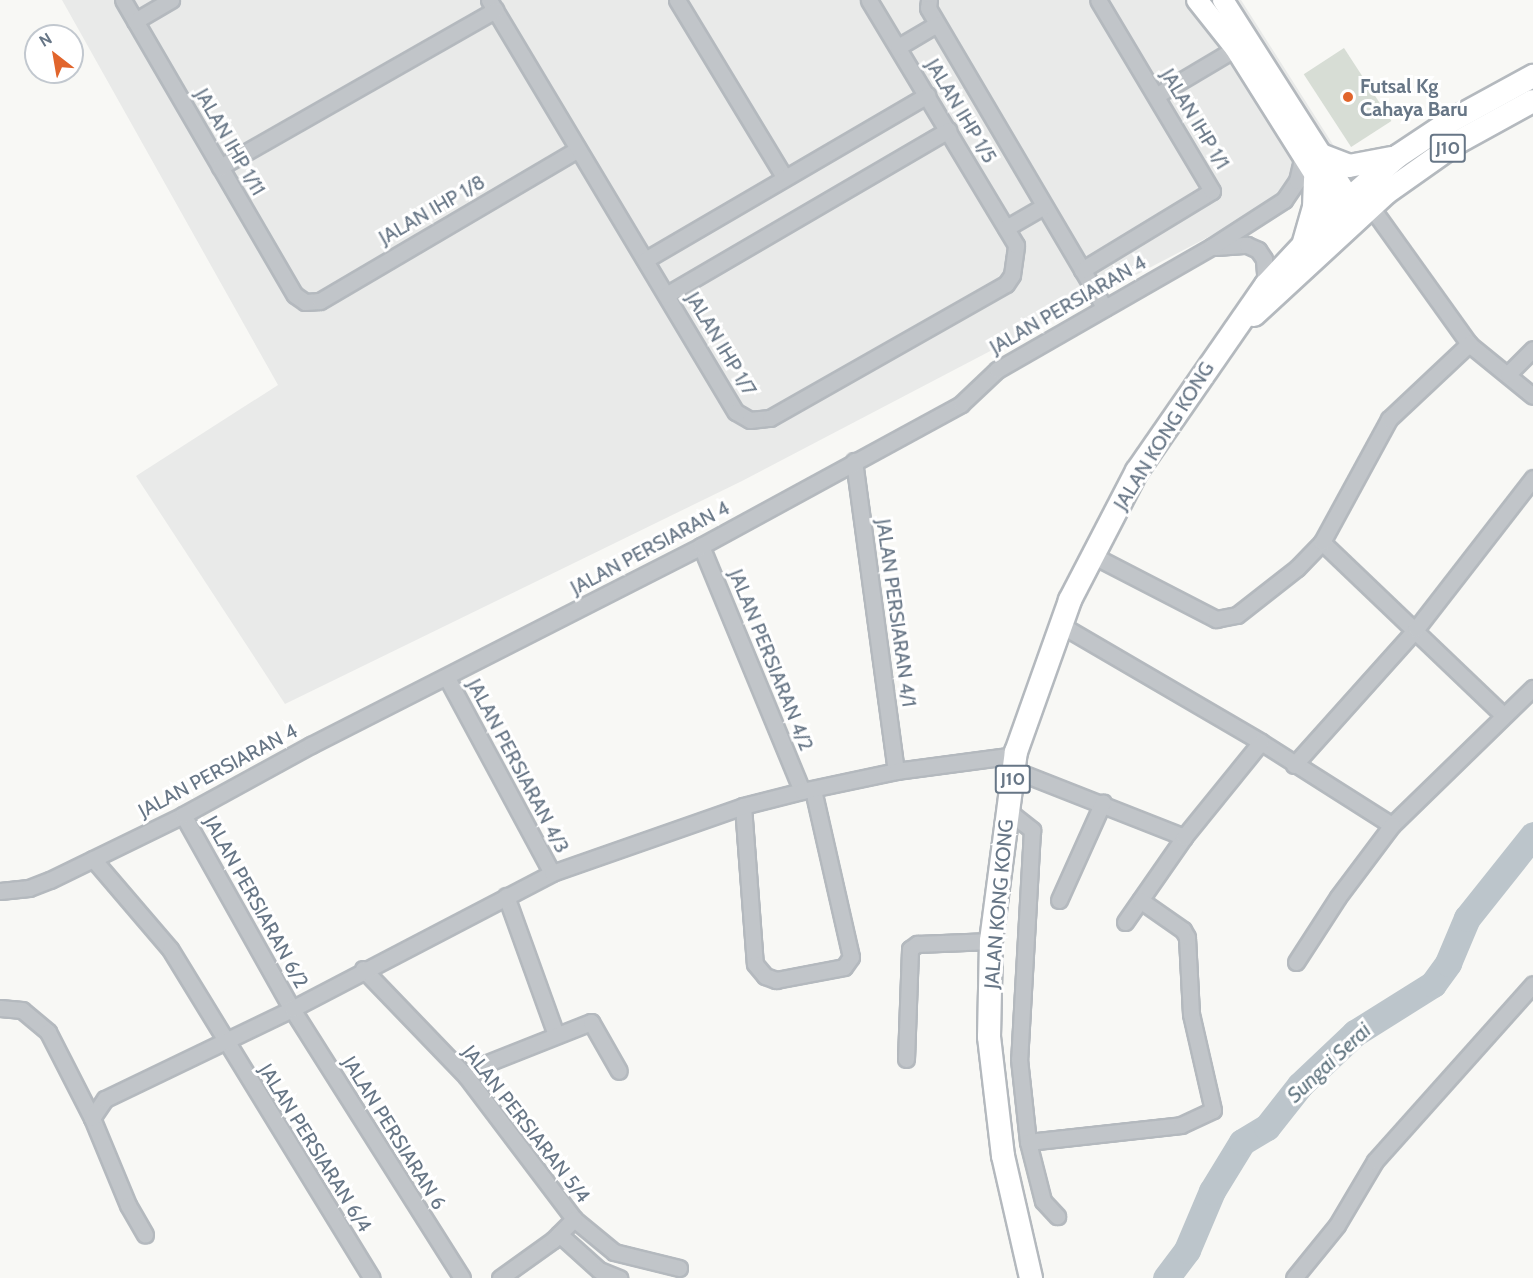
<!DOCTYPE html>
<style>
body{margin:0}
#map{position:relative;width:1533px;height:1278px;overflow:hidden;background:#f8f8f5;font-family:Cabin,sans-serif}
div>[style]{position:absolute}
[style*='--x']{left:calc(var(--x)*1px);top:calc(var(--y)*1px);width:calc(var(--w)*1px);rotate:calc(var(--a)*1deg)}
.built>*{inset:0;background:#e9eae9}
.green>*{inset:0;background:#d7ddd5;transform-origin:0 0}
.river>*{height:27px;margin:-13.5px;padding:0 13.5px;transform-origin:13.5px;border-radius:13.5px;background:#bcc5cb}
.roads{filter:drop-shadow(2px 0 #b4b9be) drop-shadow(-2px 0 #b4b9be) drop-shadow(0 2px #b4b9be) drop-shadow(0 -2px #b4b9be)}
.street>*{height:15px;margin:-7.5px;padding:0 7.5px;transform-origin:7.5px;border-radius:7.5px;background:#c1c5c9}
.secondary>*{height:20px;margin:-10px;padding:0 10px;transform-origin:10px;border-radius:10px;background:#fff}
.primary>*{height:22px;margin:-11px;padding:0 11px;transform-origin:11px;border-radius:11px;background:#fff}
.dots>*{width:16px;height:16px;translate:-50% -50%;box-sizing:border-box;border:3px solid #fff;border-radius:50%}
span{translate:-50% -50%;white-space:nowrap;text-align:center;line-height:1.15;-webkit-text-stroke:6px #fff;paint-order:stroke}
.shield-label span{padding:2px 4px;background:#fff;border:2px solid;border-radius:4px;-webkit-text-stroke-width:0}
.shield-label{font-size:18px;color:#677686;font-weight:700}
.poi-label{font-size:20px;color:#677686;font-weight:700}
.left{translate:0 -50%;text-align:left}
.street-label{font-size:20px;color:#677686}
.water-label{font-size:21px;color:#637782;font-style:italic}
.north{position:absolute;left:24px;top:24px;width:60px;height:60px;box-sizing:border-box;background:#fff;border:2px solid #c2c8cf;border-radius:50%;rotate:329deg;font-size:16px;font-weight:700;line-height:24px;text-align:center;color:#677686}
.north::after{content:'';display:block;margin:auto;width:21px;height:27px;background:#e1652c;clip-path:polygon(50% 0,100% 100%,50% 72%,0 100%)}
</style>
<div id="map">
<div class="built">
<i style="clip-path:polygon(62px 0,1241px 0,1346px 165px,742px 481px,285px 704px,136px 476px,278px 385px)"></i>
</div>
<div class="green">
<i style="left:1344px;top:48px;width:87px;height:48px;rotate:57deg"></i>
</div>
<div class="river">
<i style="--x:1166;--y:1278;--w:35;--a:-53"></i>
<i style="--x:1187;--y:1250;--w:64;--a:-67"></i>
<i style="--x:1212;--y:1191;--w:57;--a:-58.5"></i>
<i style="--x:1242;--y:1142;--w:29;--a:-31"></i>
<i style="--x:1267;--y:1127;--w:53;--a:-51.8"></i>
<i style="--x:1300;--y:1085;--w:76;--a:-43.4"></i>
<i style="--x:1355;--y:1033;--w:92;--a:-32.1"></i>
<i style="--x:1433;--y:984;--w:26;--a:-54"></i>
<i style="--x:1448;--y:963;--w:49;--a:-67.1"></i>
<i style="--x:1467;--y:918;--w:106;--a:-51.5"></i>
</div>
<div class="roads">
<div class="street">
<i style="--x:123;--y:0;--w:341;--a:59.8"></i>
<i style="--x:295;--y:295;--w:12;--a:35"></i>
<i style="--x:305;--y:302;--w:15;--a:-4"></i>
<i style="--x:320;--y:301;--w:299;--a:-30.5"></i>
<i style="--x:489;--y:0;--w:480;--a:59.1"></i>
<i style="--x:736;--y:412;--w:16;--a:30"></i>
<i style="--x:750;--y:420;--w:20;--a:-6"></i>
<i style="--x:770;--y:418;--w:271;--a:-29.6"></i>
<i style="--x:1006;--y:284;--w:11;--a:-56"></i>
<i style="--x:1012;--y:275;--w:30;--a:-82"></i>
<i style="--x:1016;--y:245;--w:286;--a:-121"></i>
<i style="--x:677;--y:0;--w:208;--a:58.8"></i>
<i style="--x:929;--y:0;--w:8;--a:97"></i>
<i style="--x:928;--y:8;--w:348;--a:59.5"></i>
<i style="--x:135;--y:21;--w:42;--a:-30.3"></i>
<i style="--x:898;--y:47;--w:45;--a:-30.5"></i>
<i style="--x:1157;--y:95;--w:100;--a:-30.7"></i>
<i style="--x:220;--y:167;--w:317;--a:-29.7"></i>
<i style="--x:1371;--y:207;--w:168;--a:54.4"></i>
<i style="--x:1469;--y:344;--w:82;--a:39.1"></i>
<i style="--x:1006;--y:228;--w:44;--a:-30.1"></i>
<i style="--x:1216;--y:247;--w:31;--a:-4"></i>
<i style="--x:1247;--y:245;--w:12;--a:24"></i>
<i style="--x:1258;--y:250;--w:11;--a:56"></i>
<i style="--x:1264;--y:259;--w:26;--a:86"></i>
<i style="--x:645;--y:260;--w:327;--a:-30.3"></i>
<i style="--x:1082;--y:270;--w:152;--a:-31.3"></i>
<i style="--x:1212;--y:191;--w:222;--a:-120.8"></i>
<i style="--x:666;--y:295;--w:327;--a:-30.3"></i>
<i style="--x:1508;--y:374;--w:35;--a:-45"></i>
<i style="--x:854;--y:461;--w:313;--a:82.3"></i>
<i style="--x:1322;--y:542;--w:250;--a:43.7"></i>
<i style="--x:701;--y:546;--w:265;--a:67.6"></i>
<i style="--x:1092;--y:555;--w:140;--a:27.3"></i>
<i style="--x:1216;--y:619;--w:21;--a:-11"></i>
<i style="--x:1237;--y:615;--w:76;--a:-38.1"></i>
<i style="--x:1297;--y:568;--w:36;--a:-46"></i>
<i style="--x:1322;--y:542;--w:140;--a:-61.4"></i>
<i style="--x:1389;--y:419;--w:110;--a:-43.2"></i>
<i style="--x:1061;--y:625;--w:232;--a:30.3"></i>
<i style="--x:1261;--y:742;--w:155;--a:32.4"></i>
<i style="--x:1392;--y:825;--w:197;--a:-44.2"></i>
<i style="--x:447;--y:678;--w:221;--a:61.7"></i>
<i style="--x:1294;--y:765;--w:183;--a:-48.1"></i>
<i style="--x:1416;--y:629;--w:191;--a:-52.2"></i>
<i style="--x:1014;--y:770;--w:183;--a:21.5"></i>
<i style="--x:743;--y:806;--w:158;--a:85.7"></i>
<i style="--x:755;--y:964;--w:16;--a:50"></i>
<i style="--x:765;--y:976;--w:12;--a:20"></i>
<i style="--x:776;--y:980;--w:69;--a:-10.8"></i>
<i style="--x:844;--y:967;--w:12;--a:-55"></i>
<i style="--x:851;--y:957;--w:171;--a:-102.8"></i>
<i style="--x:1008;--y:811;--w:31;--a:38"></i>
<i style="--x:1032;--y:830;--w:229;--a:93.2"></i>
<i style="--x:1019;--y:1059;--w:83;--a:83.8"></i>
<i style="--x:1028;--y:1142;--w:61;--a:75.7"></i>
<i style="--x:1043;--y:1201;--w:21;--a:47"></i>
<i style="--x:183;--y:815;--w:223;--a:60.7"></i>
<i style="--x:292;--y:1009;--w:318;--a:57.7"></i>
<i style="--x:93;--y:859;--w:118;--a:49.5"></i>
<i style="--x:170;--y:949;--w:386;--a:58.5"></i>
<i style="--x:0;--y:891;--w:29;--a:-6"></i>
<i style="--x:29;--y:888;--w:22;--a:-21"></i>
<i style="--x:50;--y:880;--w:148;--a:-26"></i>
<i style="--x:183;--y:815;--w:146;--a:-28.7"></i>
<i style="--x:311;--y:745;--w:438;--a:-27"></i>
<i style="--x:701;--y:546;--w:296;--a:-28.6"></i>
<i style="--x:961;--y:404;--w:50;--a:-43.4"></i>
<i style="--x:997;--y:370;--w:247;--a:-29.9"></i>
<i style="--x:1211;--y:247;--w:87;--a:-32.8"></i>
<i style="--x:1284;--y:200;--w:23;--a:-56"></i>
<i style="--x:1297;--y:181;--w:23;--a:-77"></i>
<i style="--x:506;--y:896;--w:148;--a:70.2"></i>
<i style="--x:1059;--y:900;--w:107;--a:-65.8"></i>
<i style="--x:1125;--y:922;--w:103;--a:-55.2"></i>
<i style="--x:1184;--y:837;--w:122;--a:-51"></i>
<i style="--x:1296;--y:962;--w:77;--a:-57.1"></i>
<i style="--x:1338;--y:897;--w:90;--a:-53.1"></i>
<i style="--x:363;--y:969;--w:149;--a:46.1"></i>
<i style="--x:466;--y:1076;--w:179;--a:52.9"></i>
<i style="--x:574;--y:1219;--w:52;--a:39.5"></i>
<i style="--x:614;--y:1252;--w:67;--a:13.8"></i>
<i style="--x:0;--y:1008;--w:22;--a:5"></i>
<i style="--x:22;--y:1010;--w:34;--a:40"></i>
<i style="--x:48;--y:1032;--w:97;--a:62.9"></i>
<i style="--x:92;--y:1118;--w:94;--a:67.5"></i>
<i style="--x:128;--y:1205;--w:34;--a:60"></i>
<i style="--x:906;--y:1059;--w:110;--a:-87.9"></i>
<i style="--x:910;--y:949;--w:9;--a:-36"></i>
<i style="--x:917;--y:944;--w:74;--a:-2.3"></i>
<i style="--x:466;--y:1076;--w:22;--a:-32"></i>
<i style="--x:485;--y:1064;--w:114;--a:-21.6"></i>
<i style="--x:591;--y:1022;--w:56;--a:60.3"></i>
<i style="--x:92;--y:1118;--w:23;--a:-56"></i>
<i style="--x:105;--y:1099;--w:208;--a:-25.7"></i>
<i style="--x:292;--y:1009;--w:293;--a:-27.6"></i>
<i style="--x:552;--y:873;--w:202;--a:-19.3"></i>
<i style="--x:743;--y:806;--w:61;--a:-14.3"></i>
<i style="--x:802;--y:791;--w:96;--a:-12"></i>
<i style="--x:896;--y:771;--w:121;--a:-7.6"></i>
<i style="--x:1028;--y:1142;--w:154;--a:-6.3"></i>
<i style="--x:1181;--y:1125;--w:35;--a:-25"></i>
<i style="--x:1213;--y:1110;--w:98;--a:-102.9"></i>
<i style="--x:1191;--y:1014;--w:77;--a:-93"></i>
<i style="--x:1187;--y:937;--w:8;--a:-120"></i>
<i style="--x:1183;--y:930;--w:52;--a:-145.1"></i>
<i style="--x:559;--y:1234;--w:54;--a:42"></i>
<i style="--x:599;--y:1270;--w:22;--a:22"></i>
<i style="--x:500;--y:1278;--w:65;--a:-35.6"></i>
<i style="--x:553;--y:1240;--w:30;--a:-45"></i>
<i style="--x:1294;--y:1278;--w:68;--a:-50.9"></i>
<i style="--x:1337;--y:1225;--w:74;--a:-59.3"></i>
<i style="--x:1375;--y:1161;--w:237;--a:-48.2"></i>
</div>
<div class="secondary">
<i style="--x:1197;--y:0;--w:61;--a:51.6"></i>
<i style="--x:1235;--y:48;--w:207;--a:57.8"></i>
<i style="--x:1223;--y:0;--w:249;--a:57.5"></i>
</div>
<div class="primary">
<i style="--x:1321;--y:155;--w:30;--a:21"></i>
<i style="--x:1349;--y:166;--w:43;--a:-10.8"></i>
<i style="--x:1304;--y:242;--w:35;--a:-74"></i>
<i style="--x:1314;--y:208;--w:29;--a:-88"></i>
<i style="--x:1254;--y:315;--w:180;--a:-42.7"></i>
<i style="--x:1386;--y:193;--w:88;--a:-35.3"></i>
<i style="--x:1458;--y:142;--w:85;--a:-28.7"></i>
<i style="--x:1031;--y:1278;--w:125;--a:-102.9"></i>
<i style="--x:1003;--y:1156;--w:120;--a:-96.7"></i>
<i style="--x:989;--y:1037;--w:96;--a:-88.8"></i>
<i style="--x:991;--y:941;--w:191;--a:-82.5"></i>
<i style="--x:1016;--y:752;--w:161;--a:-70.4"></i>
<i style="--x:1070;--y:600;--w:145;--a:-62.6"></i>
<i style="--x:1137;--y:471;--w:226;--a:-55.3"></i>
<i style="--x:1266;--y:285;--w:103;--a:-47"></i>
<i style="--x:1336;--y:210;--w:82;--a:-41.1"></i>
<i style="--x:1398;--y:156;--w:61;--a:-33.7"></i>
<i style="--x:1449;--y:122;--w:96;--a:-28.7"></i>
</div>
</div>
<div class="dots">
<i style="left:1348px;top:97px;background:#e1652c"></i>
</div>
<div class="shield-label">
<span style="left:1448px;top:148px">J10</span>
<span style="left:1013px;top:779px">J10</span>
</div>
<div class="poi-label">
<span class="left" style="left:1360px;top:98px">Futsal Kg<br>Cahaya Baru</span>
</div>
<div class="street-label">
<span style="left:961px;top:111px;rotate:59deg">JALAN IHP 1/5</span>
<span style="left:1195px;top:119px;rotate:59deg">JALAN IHP 1/1</span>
<span style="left:230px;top:142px;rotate:60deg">JALAN IHP 1/11</span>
<span style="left:432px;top:210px;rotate:-30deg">JALAN IHP 1/8</span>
<span style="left:1068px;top:305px;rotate:-30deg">JALAN PERSIARAN 4</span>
<span style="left:721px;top:344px;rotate:59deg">JALAN IHP 1/7</span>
<span style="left:1164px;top:436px;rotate:-58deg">JALAN KONG KONG</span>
<span style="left:650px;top:548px;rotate:-28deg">JALAN PERSIARAN 4</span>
<span style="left:896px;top:613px;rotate:82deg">JALAN PERSIARAN 4/1</span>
<span style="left:771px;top:660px;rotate:68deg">JALAN PERSIARAN 4/2</span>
<span style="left:518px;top:766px;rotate:62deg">JALAN PERSIARAN 4/3</span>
<span style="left:218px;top:771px;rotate:-28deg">JALAN PERSIARAN 4</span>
<span style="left:256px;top:902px;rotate:61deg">JALAN PERSIARAN 6/2</span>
<span style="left:999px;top:904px;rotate:-85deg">JALAN KONG KONG</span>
<span style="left:526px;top:1124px;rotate:52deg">JALAN PERSIARAN 5/4</span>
<span style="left:394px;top:1133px;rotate:58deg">JALAN PERSIARAN 6</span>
<span style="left:315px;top:1148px;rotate:58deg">JALAN PERSIARAN 6/4</span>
</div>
<div class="water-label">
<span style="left:1329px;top:1063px;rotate:-43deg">Sungai Serai</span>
</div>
<div class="north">N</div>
</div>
